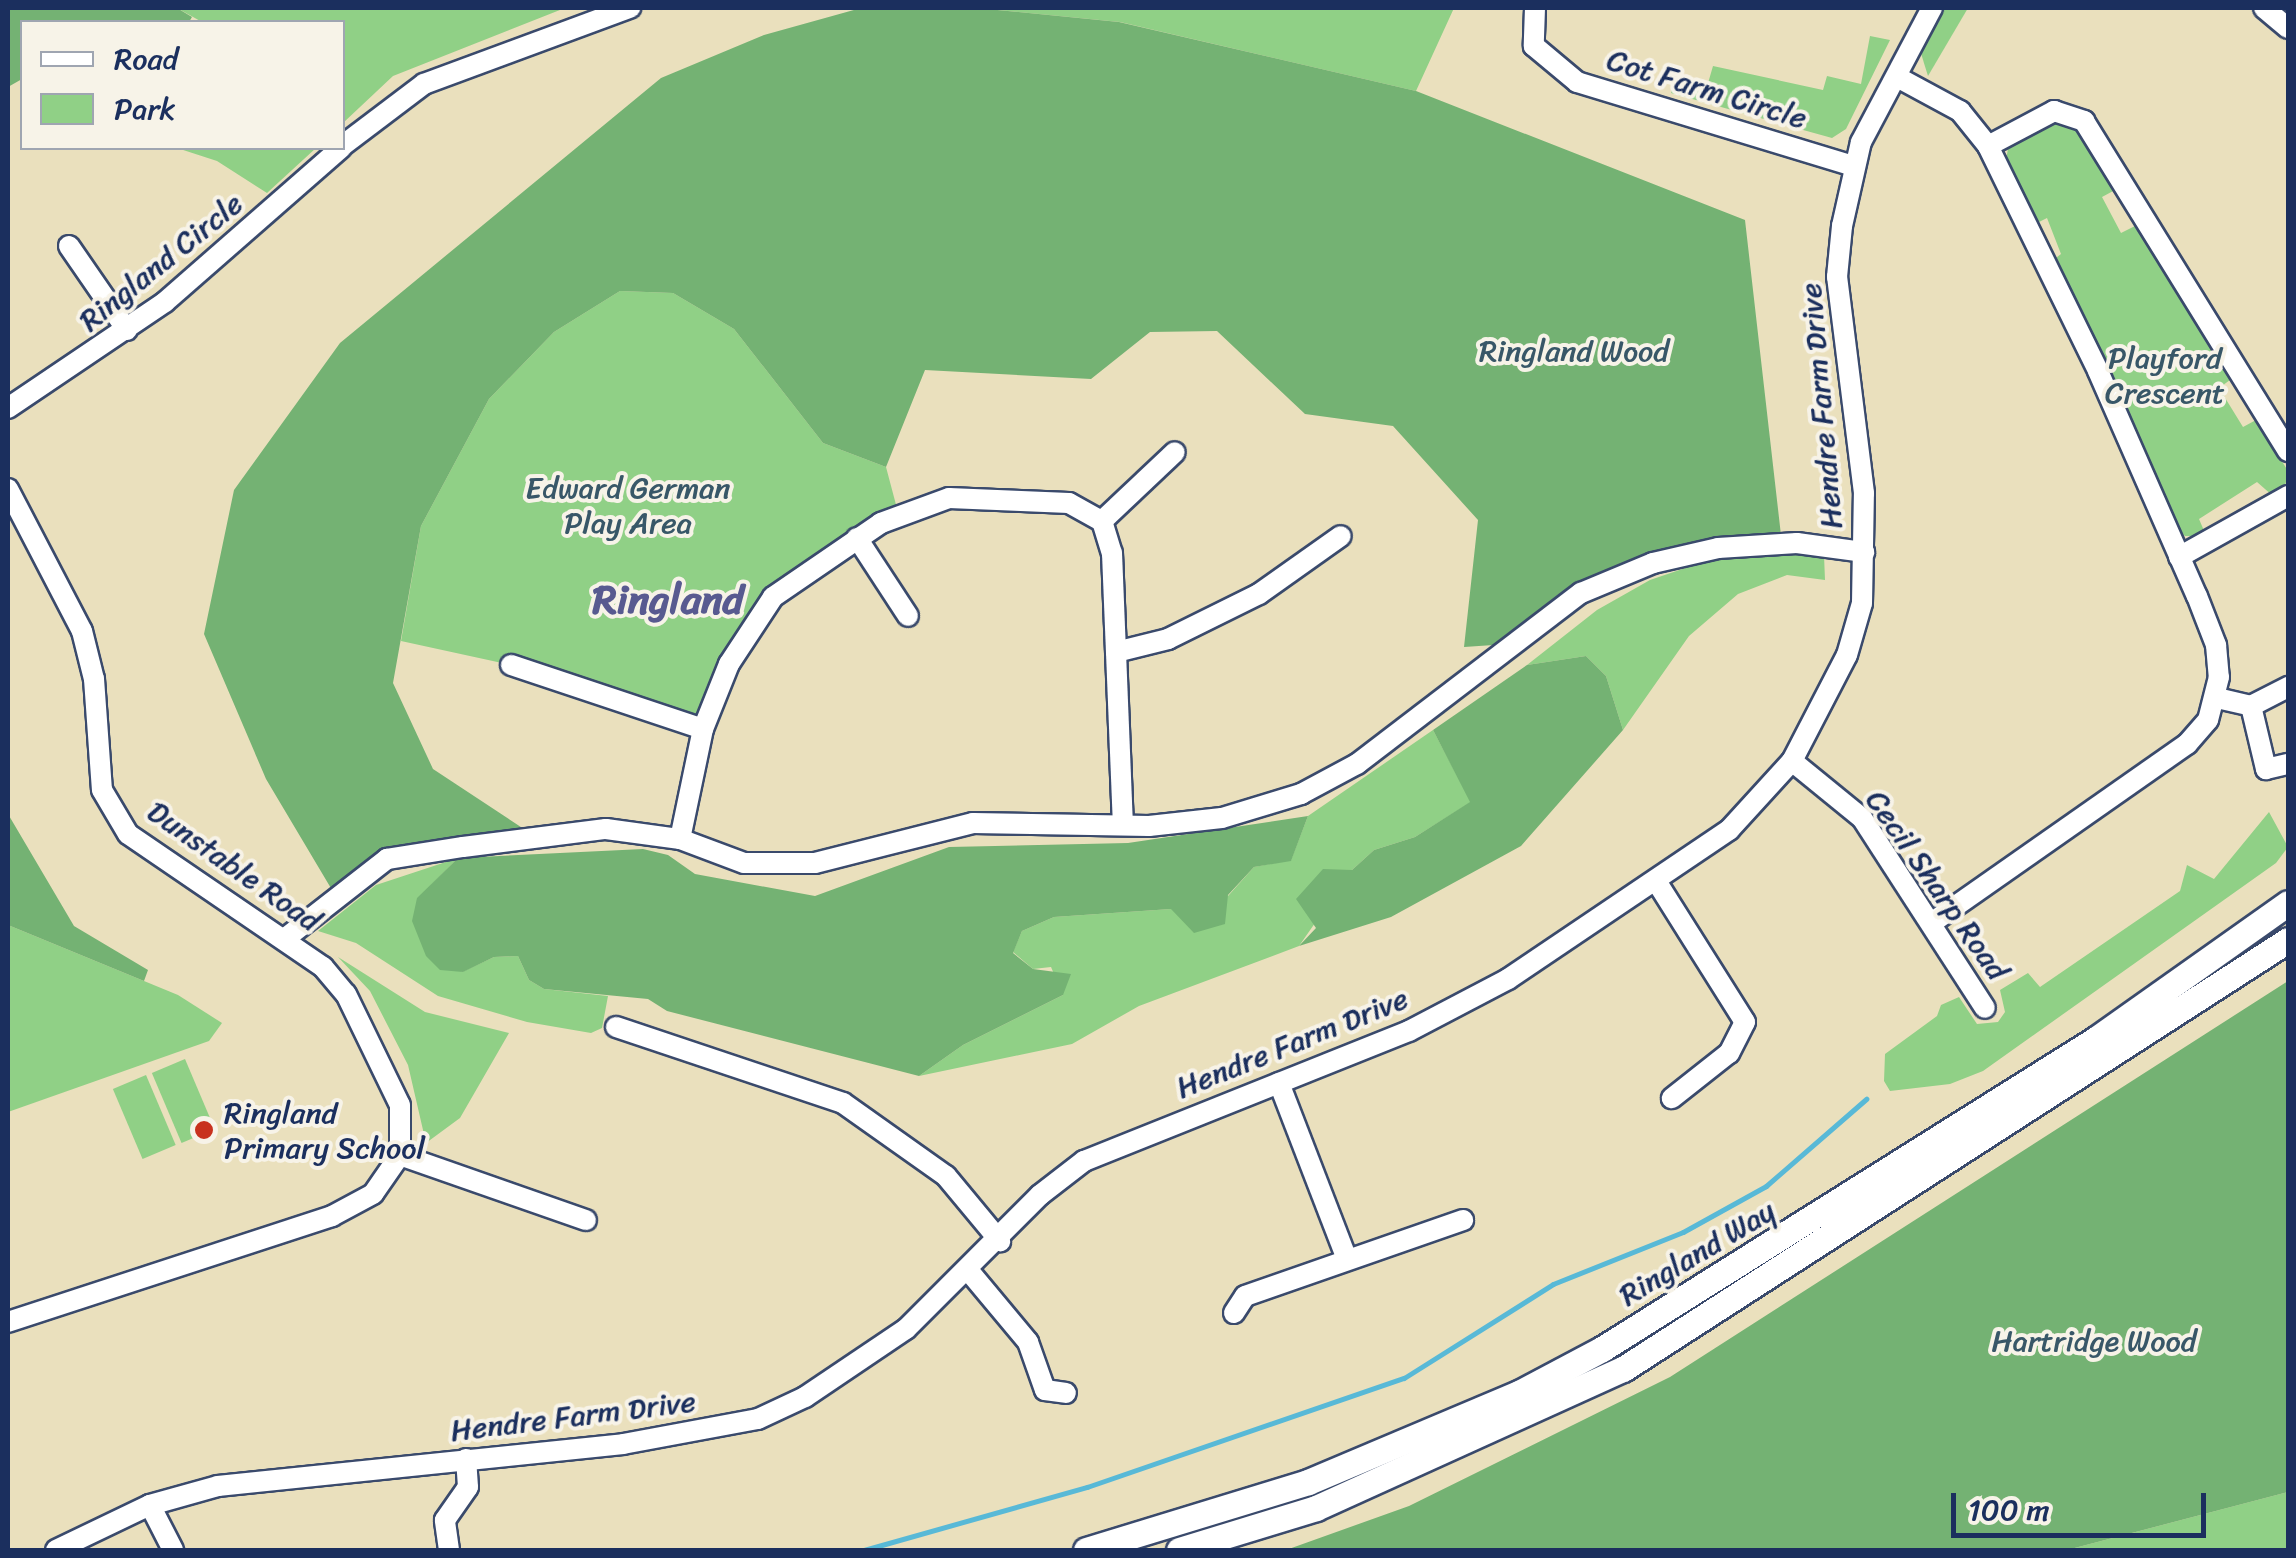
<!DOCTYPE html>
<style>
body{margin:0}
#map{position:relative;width:2296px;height:1558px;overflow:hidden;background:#eae0bd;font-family:Sriracha,sans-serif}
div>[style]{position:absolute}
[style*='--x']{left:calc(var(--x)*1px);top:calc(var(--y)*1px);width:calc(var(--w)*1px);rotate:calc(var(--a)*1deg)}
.green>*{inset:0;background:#90d086;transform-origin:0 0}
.forest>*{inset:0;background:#74b273}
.stream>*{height:5px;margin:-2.5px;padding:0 2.5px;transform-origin:2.5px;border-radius:2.5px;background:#58b9d7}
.roads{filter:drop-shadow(2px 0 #3a4a6c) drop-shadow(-2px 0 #3a4a6c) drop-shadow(0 2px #3a4a6c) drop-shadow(0 -2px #3a4a6c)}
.minor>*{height:20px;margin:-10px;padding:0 10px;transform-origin:10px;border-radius:10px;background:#fff}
.major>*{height:25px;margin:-12.5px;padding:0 12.5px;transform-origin:12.5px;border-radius:12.5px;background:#fff}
.dots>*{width:28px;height:28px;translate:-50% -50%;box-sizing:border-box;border:5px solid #f7f3e8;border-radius:50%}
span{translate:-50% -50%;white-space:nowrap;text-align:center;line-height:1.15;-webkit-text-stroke:8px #f7f3e8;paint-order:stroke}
.street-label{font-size:30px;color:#1b2f5e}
.park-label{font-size:30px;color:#385768}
.poi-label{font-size:30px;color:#1b2f5e}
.left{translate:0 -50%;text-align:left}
.district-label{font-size:40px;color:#585a90;font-weight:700}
.frame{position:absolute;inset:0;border:10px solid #1b2f5e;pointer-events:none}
.legend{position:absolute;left:20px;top:20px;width:325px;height:130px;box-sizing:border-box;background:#f7f3e8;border:2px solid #9fa5b1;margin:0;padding:12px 18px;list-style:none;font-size:30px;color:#1b2f5e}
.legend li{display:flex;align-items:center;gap:20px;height:50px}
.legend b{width:50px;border:2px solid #9fa5b1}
.scale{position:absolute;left:1951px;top:1493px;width:255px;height:45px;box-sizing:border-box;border:5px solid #1b2f5e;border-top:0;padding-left:12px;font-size:30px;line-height:35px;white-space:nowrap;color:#1b2f5e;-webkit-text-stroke:8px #f7f3e8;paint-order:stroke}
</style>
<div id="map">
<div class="green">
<i style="clip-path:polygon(177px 8px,565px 8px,393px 76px,343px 123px,342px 22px,202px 22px)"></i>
<i style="clip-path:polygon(977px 8px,1454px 8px,1416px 91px,1120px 22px)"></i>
<i style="clip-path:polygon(1938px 8px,1968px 8px,1928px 76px,1919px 47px)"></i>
<i style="clip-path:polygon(1870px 36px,1890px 40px,1846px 129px,1832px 138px,1671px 93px,1674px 82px,1706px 90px,1713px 66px,1823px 90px,1827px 76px,1861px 84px)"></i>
<i style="clip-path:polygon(2058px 120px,2073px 123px,2084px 137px,2115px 190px,2102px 197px,2121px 233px,2137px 225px,2230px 380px,2219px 388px,2243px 427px,2256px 420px,2288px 471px,2285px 487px,2273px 496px,2257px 482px,2199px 519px,2205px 533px,2198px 536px,2185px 536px,2172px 525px,2052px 261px,2061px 254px,2047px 218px,2035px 224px,2006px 161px,2008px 148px)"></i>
<i style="clip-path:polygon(177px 148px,316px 148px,267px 193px,217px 161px)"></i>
<i style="clip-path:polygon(620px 291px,673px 293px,734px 329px,823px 443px,886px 467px,899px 516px,773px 597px,703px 729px,511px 665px,401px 641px,421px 526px,489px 399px,554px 332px)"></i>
<i style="clip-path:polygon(1786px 552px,1824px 555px,1825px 580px,1787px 575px,1738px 594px,1689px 636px,1623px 730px,1606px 676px,1586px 656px,1527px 665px,1597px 610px,1650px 580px,1706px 561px)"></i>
<i style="clip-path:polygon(1433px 730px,1471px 802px,1415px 837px,1374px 850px,1352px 870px,1299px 946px,1139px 1006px,1072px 1044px,919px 1076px,963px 1045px,1063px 995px,1051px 967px,1033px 969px,1013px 952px,1022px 931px,1054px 917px,1171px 909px,1228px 896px,1254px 867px,1291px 860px,1308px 816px)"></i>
<i style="clip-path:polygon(2269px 812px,2288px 847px,2276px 863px,1983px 1071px,1950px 1084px,1890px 1091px,1884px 1081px,1885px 1054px,1937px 1016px,1941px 1005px,1959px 997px,1977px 1024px,1998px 1022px,2005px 1012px,2000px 990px,2028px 973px,2040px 987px,2180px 891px,2187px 865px,2214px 879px)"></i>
<i style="clip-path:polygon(458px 858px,417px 899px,462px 972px,494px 957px,518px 956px,529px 980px,544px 989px,608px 996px,602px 1028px,591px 1033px,527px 1022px,438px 996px,356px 943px,318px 931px,376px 885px)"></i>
<i style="clip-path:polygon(8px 925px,178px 995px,222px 1023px,209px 1041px,8px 1112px)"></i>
<i style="clip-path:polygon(338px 957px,425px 1012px,509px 1033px,460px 1118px,426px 1143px,408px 1065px,370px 991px)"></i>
<i style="left:185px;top:1059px;width:76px;height:36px;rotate:67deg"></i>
<i style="left:146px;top:1075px;width:76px;height:36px;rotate:67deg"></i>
<i style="clip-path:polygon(2288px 1492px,2288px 1550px,2067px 1550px)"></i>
</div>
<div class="forest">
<i style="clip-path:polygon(8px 8px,177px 8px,192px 17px,189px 22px,22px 22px,22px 79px,8px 87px)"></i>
<i style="clip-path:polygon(861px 8px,977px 8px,1119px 22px,1416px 91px,1745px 220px,1782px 544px,1718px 548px,1581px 593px,1523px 643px,1464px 647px,1478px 520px,1393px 426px,1305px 414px,1217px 331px,1150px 332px,1091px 379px,925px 370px,886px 467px,823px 443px,734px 329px,673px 293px,620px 291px,554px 332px,489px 399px,421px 526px,393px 683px,433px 769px,539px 839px,387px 859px,335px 895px,266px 779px,204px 634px,234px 490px,340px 343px,661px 78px,764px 35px)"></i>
<i style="clip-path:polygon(1586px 656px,1606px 676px,1623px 730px,1521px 846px,1391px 917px,1299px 946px,1316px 928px,1296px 899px,1323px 869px,1352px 870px,1374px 850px,1415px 837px,1470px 802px,1433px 730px,1527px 665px)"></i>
<i style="clip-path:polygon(8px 814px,74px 926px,148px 970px,144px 981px,8px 925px)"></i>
<i style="clip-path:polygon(1308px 816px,1291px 861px,1254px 867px,1228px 895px,1225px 924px,1194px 933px,1171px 909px,1054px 917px,1022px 931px,1013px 953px,1033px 969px,1071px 974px,1063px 995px,963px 1045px,919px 1076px,667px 1011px,648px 999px,544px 989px,529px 980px,518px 956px,494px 957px,463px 972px,440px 970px,426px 956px,412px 921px,417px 898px,458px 858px,643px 849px,668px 855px,695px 874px,815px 896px,949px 847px,1128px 843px)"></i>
<i style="clip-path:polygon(2288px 981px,2288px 1492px,2067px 1550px,1286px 1550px,1409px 1506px,1670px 1377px)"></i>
</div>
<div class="stream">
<i style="--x:864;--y:1550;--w:232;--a:-15.8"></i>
<i style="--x:1087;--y:1487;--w:335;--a:-19"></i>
<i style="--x:1404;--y:1378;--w:176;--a:-32.2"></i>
<i style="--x:1553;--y:1284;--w:140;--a:-21.8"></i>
<i style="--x:1683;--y:1232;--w:95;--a:-29"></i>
<i style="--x:1766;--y:1186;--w:133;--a:-41"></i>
</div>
<div class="roads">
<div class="minor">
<i style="--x:1535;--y:8;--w:38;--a:92"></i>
<i style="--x:1534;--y:46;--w:56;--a:39.9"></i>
<i style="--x:1577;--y:82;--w:288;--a:16.9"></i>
<i style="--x:2264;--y:8;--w:31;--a:40"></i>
<i style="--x:1897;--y:77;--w:72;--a:28.4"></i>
<i style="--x:1960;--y:111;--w:45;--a:51.3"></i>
<i style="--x:1988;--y:146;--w:250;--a:63.9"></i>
<i style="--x:2098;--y:371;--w:246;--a:66.3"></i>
<i style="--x:2197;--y:596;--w:53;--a:68.8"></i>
<i style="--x:2216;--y:645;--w:32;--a:85"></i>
<i style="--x:2219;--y:677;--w:44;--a:104.3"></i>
<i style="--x:2208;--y:720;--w:32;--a:131"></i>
<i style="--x:2187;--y:744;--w:312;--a:145"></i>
<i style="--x:342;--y:146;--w:103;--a:-37.1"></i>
<i style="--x:424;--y:84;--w:220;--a:-20.3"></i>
<i style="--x:1988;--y:146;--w:75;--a:-27.9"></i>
<i style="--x:2054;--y:111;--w:32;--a:18"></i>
<i style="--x:2084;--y:121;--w:388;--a:58.3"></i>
<i style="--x:69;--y:246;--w:102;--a:55.4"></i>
<i style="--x:8;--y:408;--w:189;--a:-34"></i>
<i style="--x:165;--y:302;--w:234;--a:-41.2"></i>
<i style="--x:8;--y:489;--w:160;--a:62.5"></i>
<i style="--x:82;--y:631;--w:49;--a:76"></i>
<i style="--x:94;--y:679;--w:111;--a:85.9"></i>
<i style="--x:102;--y:790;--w:51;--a:59.4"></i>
<i style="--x:128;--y:834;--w:236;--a:34.3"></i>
<i style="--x:323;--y:967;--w:35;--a:50"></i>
<i style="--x:346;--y:994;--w:123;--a:64.1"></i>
<i style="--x:400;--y:1105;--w:50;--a:90"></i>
<i style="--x:400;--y:1155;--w:47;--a:124.7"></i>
<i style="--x:373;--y:1194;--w:47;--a:151.8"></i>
<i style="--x:332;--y:1216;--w:341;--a:161.9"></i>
<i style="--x:1102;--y:521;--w:100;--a:-43.4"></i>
<i style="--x:857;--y:538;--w:93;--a:56.8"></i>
<i style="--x:2179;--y:557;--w:125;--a:-29.2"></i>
<i style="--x:1116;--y:652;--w:54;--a:-14"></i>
<i style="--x:1168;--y:639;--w:102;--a:-26.3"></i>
<i style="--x:1259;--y:594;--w:100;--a:-35.3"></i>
<i style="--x:511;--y:665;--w:202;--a:18.4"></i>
<i style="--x:2217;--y:698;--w:35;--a:13"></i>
<i style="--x:2251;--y:706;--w:42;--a:-27.2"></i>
<i style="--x:2251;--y:706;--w:65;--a:76.6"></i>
<i style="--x:2266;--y:769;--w:23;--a:-13"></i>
<i style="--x:1792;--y:761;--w:90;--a:39.2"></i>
<i style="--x:1862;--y:818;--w:226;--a:57.1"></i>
<i style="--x:680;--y:839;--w:112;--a:-78.2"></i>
<i style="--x:703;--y:729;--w:70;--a:-68.2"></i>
<i style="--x:729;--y:664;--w:80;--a:-56.7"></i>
<i style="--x:773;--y:597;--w:131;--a:-34.4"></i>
<i style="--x:881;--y:523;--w:72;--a:-20.2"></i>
<i style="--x:949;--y:498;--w:120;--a:2.4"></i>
<i style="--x:1069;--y:503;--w:38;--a:29"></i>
<i style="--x:1102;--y:521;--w:34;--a:73"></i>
<i style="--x:1112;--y:553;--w:272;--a:87.7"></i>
<i style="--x:1658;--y:884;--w:163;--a:57.8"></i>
<i style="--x:1745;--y:1022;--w:35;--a:117"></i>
<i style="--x:1729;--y:1053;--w:73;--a:141.7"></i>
<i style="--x:287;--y:937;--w:127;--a:-38"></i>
<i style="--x:387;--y:859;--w:77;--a:-9"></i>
<i style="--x:463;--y:847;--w:144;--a:-7.2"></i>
<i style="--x:606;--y:829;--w:75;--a:7.7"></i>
<i style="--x:680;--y:839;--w:68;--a:20.6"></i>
<i style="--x:744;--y:863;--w:71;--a:0"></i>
<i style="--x:815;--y:863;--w:163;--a:-14.2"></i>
<i style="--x:973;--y:823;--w:176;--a:1"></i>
<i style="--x:1149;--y:826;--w:73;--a:-6.3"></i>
<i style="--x:1222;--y:818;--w:83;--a:-16.9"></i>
<i style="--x:1301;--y:794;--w:64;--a:-28.2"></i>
<i style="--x:1357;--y:764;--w:282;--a:-37.4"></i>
<i style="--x:1581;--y:593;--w:78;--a:-22.6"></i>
<i style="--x:1653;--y:563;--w:67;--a:-13"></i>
<i style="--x:1718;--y:548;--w:79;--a:-3.6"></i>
<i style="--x:1797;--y:543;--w:68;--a:7.7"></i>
<i style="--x:616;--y:1027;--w:239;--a:18.5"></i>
<i style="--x:843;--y:1103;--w:126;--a:35.3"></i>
<i style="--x:946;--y:1176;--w:85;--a:50.3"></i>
<i style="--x:1279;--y:1083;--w:186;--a:68.9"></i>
<i style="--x:400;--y:1155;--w:197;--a:19.3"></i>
<i style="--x:968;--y:1270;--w:94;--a:50.2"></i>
<i style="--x:1028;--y:1342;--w:51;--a:70.5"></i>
<i style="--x:1045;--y:1390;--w:21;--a:8"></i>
<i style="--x:1234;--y:1313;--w:20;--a:-57"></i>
<i style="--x:1245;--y:1296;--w:231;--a:-19.2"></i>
<i style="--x:150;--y:1505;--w:51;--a:62.9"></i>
<i style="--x:56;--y:1550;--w:104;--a:-25.6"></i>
<i style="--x:150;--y:1505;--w:71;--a:-15.6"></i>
<i style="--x:218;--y:1486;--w:407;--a:-5.9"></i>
<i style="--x:623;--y:1444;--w:137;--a:-10.5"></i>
<i style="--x:758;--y:1419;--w:52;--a:-25.1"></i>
<i style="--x:805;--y:1397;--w:122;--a:-34"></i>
<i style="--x:906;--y:1329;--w:190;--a:-45"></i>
<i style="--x:1040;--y:1195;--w:56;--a:-37.7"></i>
<i style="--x:1084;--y:1161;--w:350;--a:-21.8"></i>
<i style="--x:1409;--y:1031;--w:112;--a:-27.7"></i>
<i style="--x:1508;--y:979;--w:267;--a:-34"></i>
<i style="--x:1729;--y:830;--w:93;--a:-47.6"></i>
<i style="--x:1792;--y:761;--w:119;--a:-62.6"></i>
<i style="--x:1847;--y:655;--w:54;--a:-73.9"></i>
<i style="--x:1862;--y:603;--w:110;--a:-89"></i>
<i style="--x:1864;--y:493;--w:218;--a:-97.1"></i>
<i style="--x:1837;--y:277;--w:51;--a:-84.4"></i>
<i style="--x:1842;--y:226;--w:86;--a:-77.3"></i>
<i style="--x:1861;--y:142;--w:152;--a:-62.1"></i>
<i style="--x:449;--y:1550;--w:30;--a:-98"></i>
<i style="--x:445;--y:1520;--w:40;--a:-55.1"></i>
<i style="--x:468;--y:1487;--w:28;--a:-94"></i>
</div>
<div class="major">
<i style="--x:1086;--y:1550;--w:232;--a:-17"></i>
<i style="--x:1308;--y:1482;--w:229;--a:-22.9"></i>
<i style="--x:1519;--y:1393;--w:94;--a:-27.9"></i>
<i style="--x:1602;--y:1349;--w:583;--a:-32.11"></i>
<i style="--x:2096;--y:1039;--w:235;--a:-35.3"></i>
<i style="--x:1179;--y:1550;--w:143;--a:-17"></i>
<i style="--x:1316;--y:1508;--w:337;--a:-24.4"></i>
<i style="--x:1623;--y:1369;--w:791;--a:-32.83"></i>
</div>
</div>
<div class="dots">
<i style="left:204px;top:1130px;background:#c8321e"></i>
</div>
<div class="street-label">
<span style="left:1707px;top:89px;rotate:17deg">Cot Farm Circle</span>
<span style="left:161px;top:262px;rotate:-39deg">Ringland Circle</span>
<span style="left:1821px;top:406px;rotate:-95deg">Hendre Farm Drive</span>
<span style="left:234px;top:866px;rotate:35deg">Dunstable Road</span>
<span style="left:1937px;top:885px;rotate:55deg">Cecil Sharp Road</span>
<span style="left:1292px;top:1043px;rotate:-22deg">Hendre Farm Drive</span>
<span style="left:1697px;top:1253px;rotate:-31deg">Ringland Way</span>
<span style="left:573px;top:1416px;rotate:-7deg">Hendre Farm Drive</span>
</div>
<div class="park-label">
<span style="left:1574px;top:351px">Ringland Wood</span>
<span style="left:2165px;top:375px">Playford<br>Crescent</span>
<span style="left:628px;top:505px">Edward German<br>Play Area</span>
<span style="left:2094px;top:1341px">Hartridge Wood</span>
</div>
<div class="poi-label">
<span class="left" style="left:224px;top:1130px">Ringland<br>Primary School</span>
</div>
<div class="district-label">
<span style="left:668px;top:600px">Ringland</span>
</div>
<div class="frame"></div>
<ul class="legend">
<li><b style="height:12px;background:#fff"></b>Road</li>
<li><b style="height:28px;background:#90d086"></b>Park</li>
</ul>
<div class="scale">100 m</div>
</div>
